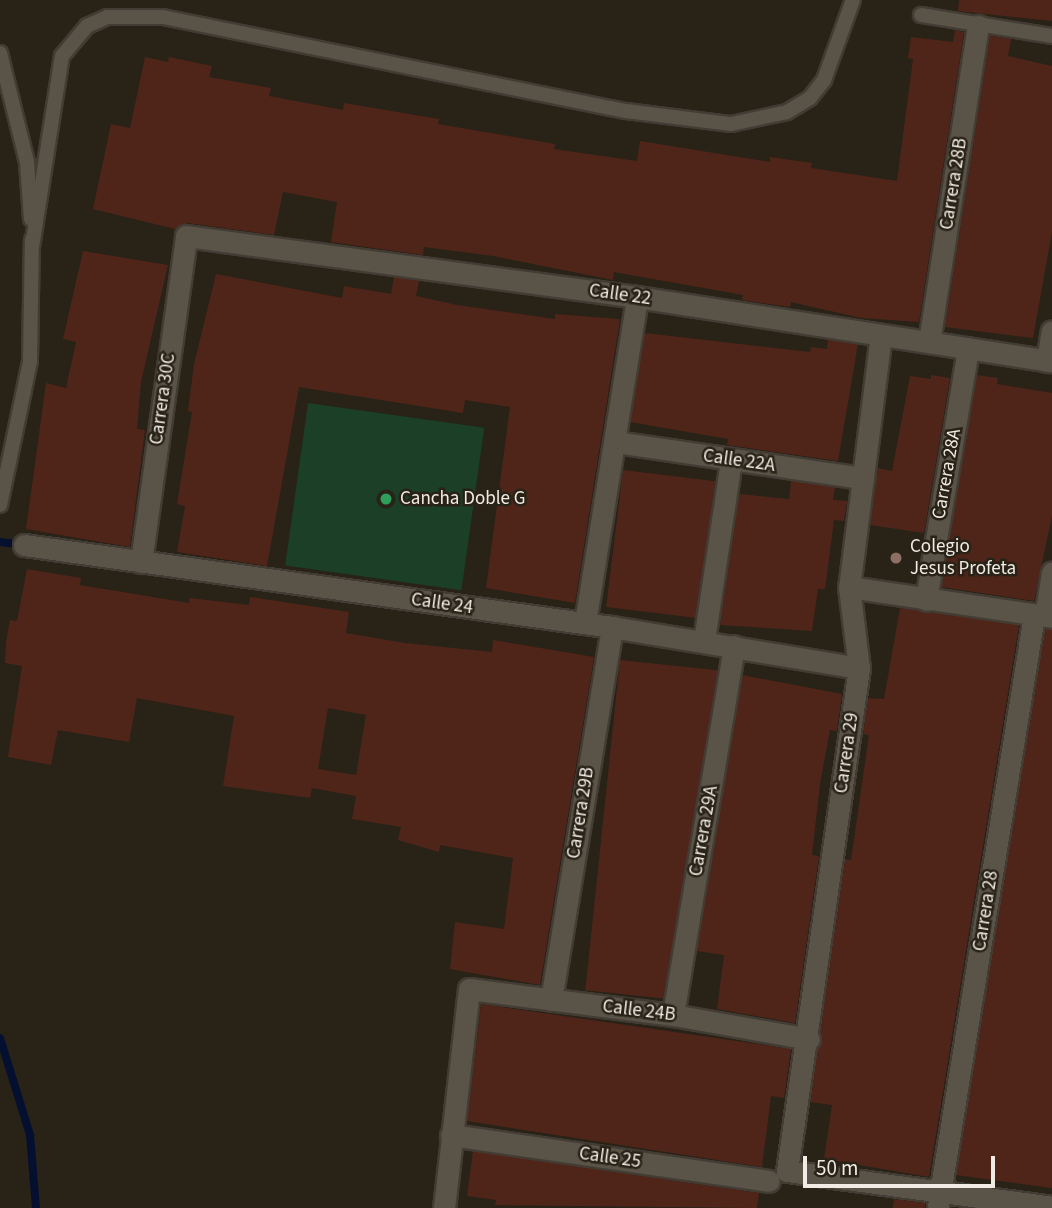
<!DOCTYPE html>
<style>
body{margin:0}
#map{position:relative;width:1052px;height:1208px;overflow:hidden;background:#282217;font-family:"Source Sans 3",sans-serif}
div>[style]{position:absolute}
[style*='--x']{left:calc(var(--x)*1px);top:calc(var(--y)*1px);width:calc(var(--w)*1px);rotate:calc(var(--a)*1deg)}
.green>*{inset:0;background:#1b3f27;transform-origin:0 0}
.stream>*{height:8px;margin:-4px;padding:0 4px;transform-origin:4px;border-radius:4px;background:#051031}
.building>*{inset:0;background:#502519;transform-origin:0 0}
.roads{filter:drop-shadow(2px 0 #423c34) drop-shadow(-2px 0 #423c34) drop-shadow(0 2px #423c34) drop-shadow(0 -2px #423c34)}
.lane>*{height:14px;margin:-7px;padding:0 7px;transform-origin:7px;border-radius:7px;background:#5a5347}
.street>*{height:21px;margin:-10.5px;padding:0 10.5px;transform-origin:10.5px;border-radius:10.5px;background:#5a5347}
.dots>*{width:19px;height:19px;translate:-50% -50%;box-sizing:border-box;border:4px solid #282217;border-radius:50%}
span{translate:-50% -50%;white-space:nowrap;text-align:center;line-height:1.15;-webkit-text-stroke:5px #282217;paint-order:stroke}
.street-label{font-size:19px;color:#f0ebe4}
.poi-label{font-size:19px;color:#f0ebe4}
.left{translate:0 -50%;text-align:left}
.scale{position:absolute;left:803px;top:1156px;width:192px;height:32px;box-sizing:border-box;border:4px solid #f0ebe4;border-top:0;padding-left:9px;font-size:21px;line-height:24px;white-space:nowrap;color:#f0ebe4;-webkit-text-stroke:5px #282217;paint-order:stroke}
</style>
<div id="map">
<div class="green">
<i style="left:308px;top:403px;width:178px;height:164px;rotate:8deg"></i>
</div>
<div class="stream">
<i style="--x:0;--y:542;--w:24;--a:7"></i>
<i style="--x:0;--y:1038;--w:102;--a:72.8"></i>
<i style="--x:30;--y:1135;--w:73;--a:85.3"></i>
</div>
<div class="building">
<i style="clip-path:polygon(959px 0,1052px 0,1052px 21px,958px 11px)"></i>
<i style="clip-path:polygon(955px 30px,964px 32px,919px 322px,861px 318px,791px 302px,790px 307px,742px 300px,743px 295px,614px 272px,613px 280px,493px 256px,424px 247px,423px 255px,331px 242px,337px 202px,283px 192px,274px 235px,188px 223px,175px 229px,93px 209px,111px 124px,130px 128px,145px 57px,168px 62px,169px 57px,212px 66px,209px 77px,271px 88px,269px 96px,343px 110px,344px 103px,439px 119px,438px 124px,555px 144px,554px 149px,637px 161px,640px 141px,770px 162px,770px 157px,812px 163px,811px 168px,897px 181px,913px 59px,908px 58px,911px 37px,953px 42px)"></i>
<i style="clip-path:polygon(990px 36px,1011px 39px,1008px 56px,1052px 66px,1052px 232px,1033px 338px,945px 327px)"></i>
<i style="clip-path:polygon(83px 251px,168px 265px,141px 382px,137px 429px,145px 430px,130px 547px,26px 529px,46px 383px,66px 388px,76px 342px,63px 339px)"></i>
<i style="clip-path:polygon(216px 274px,342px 298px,344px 286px,391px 294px,394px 277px,419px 281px,416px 296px,457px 305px,555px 319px,555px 314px,620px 319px,575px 603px,486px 588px,510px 407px,465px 400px,463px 413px,299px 387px,267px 566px,177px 552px,185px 506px,177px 504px,192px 412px,188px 411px,194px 364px)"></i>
<i style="clip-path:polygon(645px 333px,810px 352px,811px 347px,827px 349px,828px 340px,858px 344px,838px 461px,727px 445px,728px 439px,630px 422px)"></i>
<i style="clip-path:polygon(931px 375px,950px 378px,924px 533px,870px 525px,877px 468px,892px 471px,910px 376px,931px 379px)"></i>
<i style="clip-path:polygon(977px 375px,998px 378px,997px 384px,1052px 393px,1052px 516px,1034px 601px,941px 587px)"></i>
<i style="left:623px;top:470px;width:93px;height:138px;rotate:7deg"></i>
<i style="clip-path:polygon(791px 481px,835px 487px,833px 500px,847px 501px,844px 521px,834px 520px,825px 589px,818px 589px,812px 631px,720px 625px,739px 494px,789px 499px)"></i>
<i style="clip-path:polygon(evenodd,27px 569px,81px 578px,80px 585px,189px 603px,190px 598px,249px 605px,250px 597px,349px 612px,346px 633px,405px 643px,492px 652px,493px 640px,594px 657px,540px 985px,450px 969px,455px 922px,504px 929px,513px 858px,440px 845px,439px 852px,398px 840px,401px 827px,352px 819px,356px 796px,312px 788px,310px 798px,223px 786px,234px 716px,137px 698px,129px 742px,58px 730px,51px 765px,8px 757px,22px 666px,5px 663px,6px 642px,10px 620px,17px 621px,27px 569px,328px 708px,366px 715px,356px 775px,318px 769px,328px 708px)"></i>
<i style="clip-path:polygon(900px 608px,1019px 625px,929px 1177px,824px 1159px,832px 1105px,810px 1102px,845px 859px,851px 860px,869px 735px,863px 734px,868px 698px,884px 699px)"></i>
<i style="clip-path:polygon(1045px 629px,1052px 630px,1052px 1188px,956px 1175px)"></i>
<i style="left:620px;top:660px;width:98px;height:332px;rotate:6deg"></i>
<i style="clip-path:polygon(742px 675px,842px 694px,837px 731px,830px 730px,820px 784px,812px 855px,819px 856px,795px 1023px,717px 1009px,724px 955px,697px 951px)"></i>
<i style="clip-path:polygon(481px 1004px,791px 1049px,784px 1098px,771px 1096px,762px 1167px,467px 1121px)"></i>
<i style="clip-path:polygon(473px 1151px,759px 1193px,757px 1208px,495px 1205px,496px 1200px,467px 1196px)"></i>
<i style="clip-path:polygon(894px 1199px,925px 1203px,925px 1208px,893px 1208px)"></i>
</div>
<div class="roads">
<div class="lane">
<i style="--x:921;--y:15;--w:133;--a:9.1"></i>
<i style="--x:0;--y:53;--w:112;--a:76.1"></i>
<i style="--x:27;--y:162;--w:57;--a:86"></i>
<i style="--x:32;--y:247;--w:193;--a:-81.1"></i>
<i style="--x:62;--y:56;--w:39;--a:-50"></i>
<i style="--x:87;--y:26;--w:22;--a:-24"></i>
<i style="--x:107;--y:17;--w:56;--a:0"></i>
<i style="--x:163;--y:17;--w:472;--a:11.5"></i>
<i style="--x:626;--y:111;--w:106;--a:7.1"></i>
<i style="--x:731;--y:124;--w:57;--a:-12.1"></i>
<i style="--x:787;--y:112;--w:27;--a:-31"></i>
<i style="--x:810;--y:98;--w:23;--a:-52"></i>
<i style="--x:824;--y:80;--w:85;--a:-70.1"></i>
<i style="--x:0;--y:505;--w:147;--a:-78.2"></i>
<i style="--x:30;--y:361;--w:121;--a:-89.1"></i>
</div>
<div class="street">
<i style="--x:881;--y:335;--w:254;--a:97.2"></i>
<i style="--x:849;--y:587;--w:82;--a:83"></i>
<i style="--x:859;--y:668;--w:508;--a:98.15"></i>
<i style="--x:787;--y:1171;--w:267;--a:7.7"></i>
<i style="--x:929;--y:342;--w:320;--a:-81.2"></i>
<i style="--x:1047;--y:361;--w:30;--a:-81"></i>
<i style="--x:615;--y:442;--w:251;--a:8.3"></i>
<i style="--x:24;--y:545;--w:594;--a:7.94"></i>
<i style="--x:612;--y:627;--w:250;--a:9.4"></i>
<i style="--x:141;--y:562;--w:329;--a:-82.1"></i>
<i style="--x:186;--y:236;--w:455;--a:7.7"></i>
<i style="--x:637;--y:297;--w:420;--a:8.8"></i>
<i style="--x:849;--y:587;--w:205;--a:8.4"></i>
<i style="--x:926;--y:600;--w:255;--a:-80.5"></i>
<i style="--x:1045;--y:616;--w:44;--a:-80.8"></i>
<i style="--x:585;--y:623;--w:330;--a:-80.9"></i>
<i style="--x:704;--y:641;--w:183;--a:-81.5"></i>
<i style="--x:551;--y:1000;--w:378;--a:-80.7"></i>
<i style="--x:673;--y:1015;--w:374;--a:-80.6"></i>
<i style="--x:451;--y:1135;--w:321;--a:8.2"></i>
<i style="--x:938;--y:1206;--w:599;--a:-80.77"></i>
<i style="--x:444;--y:1208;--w:220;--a:-83.5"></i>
<i style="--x:469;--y:989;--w:206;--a:7.3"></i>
<i style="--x:673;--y:1015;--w:138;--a:10"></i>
</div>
</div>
<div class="dots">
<i style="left:386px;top:499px;background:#2e9e5b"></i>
<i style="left:896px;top:558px;background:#8d6e63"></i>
</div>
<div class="street-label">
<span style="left:954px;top:184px;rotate:-81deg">Carrera 28B</span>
<span style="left:620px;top:295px;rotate:8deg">Calle 22</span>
<span style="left:163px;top:399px;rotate:-82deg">Carrera 30C</span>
<span style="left:739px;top:461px;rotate:8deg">Calle 22A</span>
<span style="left:947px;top:474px;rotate:-80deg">Carrera 28A</span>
<span style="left:442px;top:604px;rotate:8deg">Calle 24</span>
<span style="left:847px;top:753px;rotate:-82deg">Carrera 29</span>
<span style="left:581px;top:813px;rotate:-81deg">Carrera 29B</span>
<span style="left:704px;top:831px;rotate:-80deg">Carrera 29A</span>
<span style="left:986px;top:911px;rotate:-81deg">Carrera 28</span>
<span style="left:639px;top:1011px;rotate:7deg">Calle 24B</span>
<span style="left:610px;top:1158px;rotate:8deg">Calle 25</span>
</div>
<div class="poi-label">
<span class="left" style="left:400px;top:499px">Cancha Doble G</span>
<span class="left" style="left:910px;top:558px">Colegio<br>Jesus Profeta</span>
</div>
<div class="scale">50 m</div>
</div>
